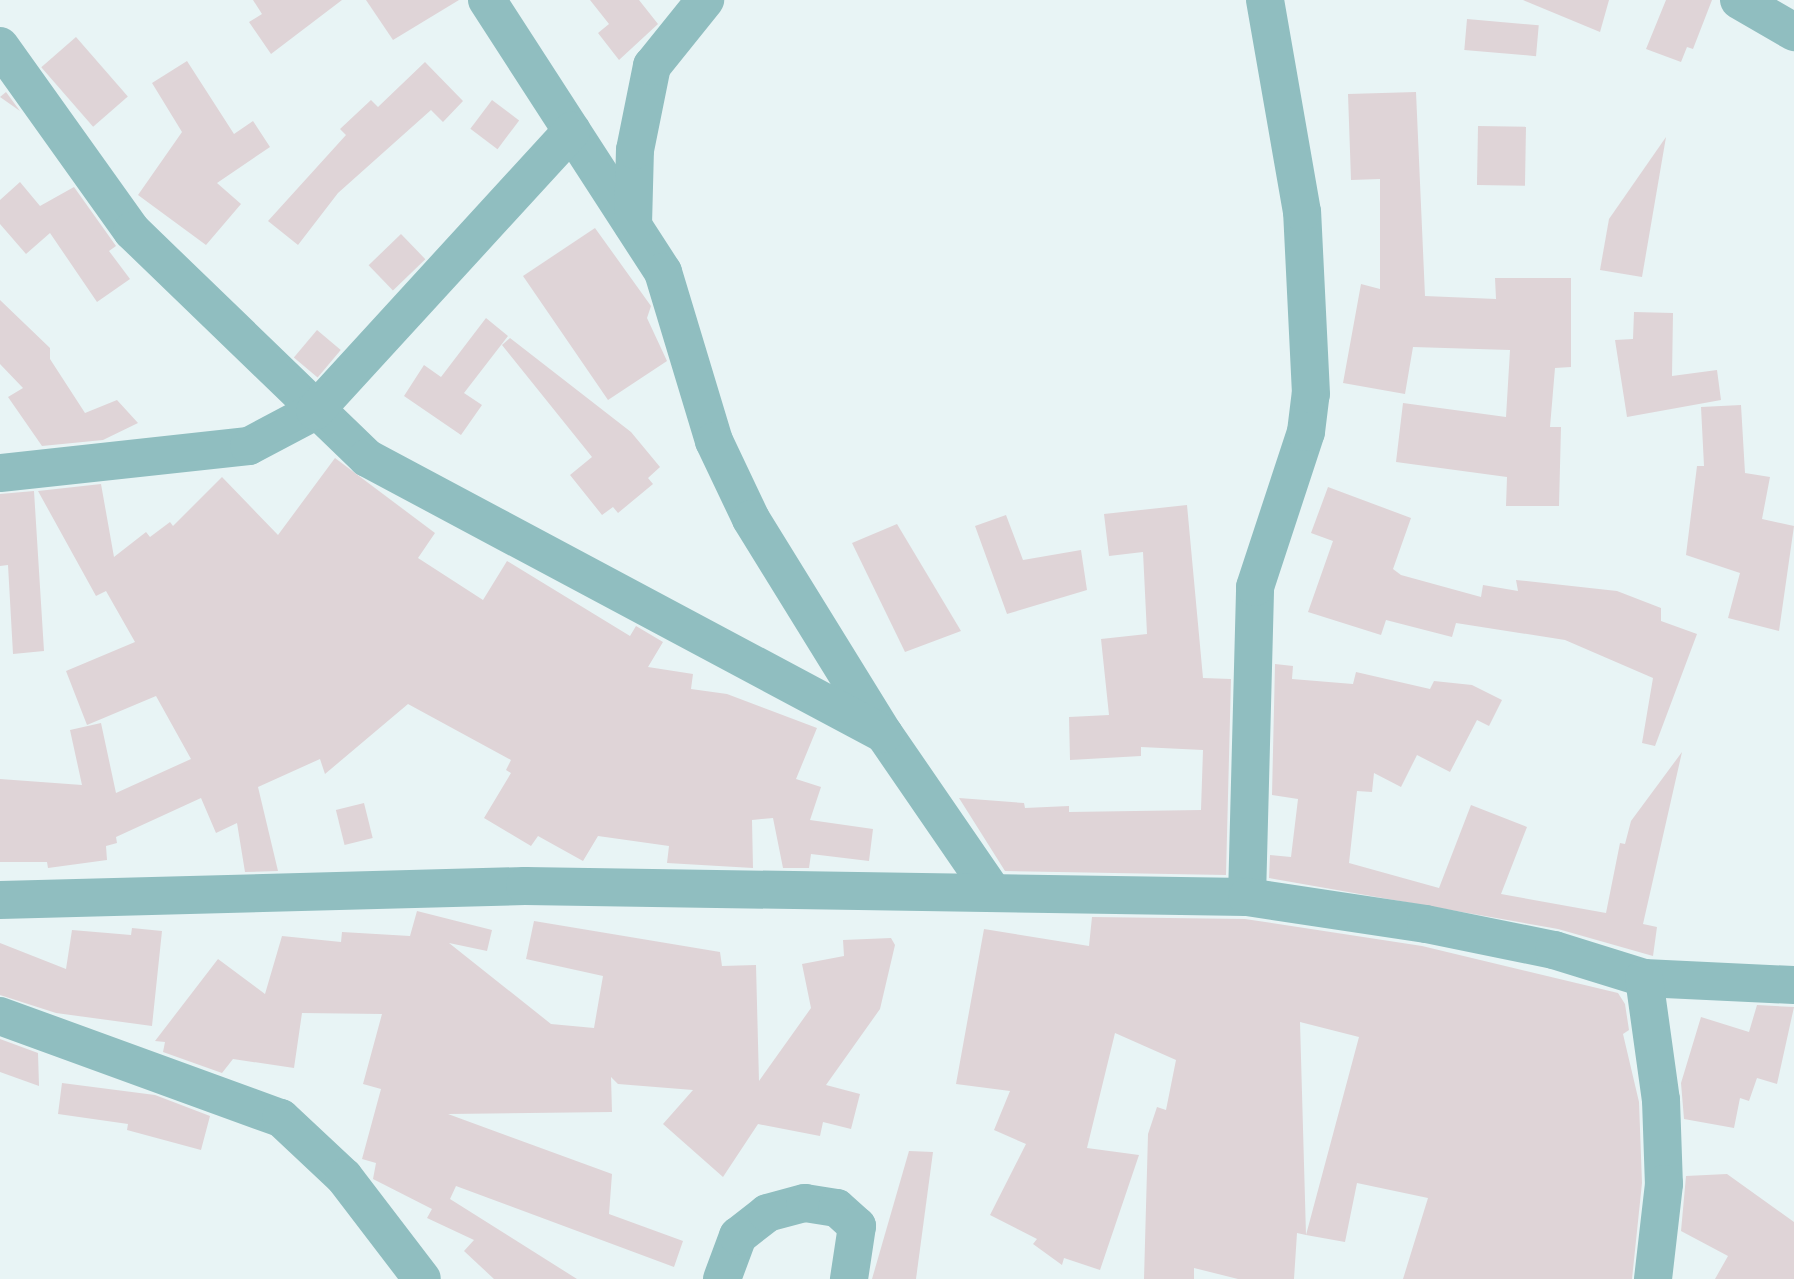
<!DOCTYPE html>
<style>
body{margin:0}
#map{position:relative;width:1794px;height:1279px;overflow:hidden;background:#e8f4f5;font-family:Roboto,sans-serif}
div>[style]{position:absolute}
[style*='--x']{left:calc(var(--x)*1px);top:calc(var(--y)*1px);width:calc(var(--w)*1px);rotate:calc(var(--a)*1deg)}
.building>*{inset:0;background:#dfd4d7;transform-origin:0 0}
.minor>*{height:38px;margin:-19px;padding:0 19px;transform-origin:19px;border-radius:19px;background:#90bec0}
span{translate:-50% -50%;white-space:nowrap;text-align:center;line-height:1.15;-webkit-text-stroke:6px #fff;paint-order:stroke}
</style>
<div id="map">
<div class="building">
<i style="clip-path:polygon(253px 0,342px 0,271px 54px,249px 22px,262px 14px)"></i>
<i style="clip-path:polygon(366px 0,459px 0,393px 40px)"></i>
<i style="clip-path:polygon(590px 0,639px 0,658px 24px,619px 60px,598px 33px,609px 24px)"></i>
<i style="clip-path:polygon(1523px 0,1609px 0,1600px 32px)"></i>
<i style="clip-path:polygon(1666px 0,1712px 0,1693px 49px,1687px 47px,1681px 62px,1646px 49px)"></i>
<i style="left:1467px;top:19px;width:72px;height:31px;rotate:5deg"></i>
<i style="left:76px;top:37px;width:79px;height:46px;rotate:49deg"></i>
<i style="clip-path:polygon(187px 61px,234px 134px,253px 121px,270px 147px,217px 183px,241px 204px,206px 245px,138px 195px,182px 132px,152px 83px)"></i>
<i style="clip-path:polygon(425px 62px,463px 101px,443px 122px,431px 110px,338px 193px,298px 245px,268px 221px,346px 135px,340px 129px,371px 100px,378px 107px)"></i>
<i style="clip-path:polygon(6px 92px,20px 111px,0 97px)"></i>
<i style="clip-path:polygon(1416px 92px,1425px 296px,1496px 299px,1495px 278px,1571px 278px,1571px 367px,1555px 368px,1550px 427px,1561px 427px,1559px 506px,1506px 506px,1507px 477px,1396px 462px,1403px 403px,1506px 417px,1510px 350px,1413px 347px,1405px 394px,1343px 383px,1361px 284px,1380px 289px,1380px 179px,1351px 180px,1348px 94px)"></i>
<i style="left:492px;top:100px;width:34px;height:36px;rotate:37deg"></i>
<i style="left:1478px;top:126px;width:48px;height:59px;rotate:1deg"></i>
<i style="clip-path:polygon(1666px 137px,1642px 277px,1600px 270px,1609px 219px)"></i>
<i style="clip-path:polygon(20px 182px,40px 206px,74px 187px,116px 246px,109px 251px,130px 279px,97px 302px,50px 233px,26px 254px,0 224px,0 200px)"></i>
<i style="clip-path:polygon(595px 228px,651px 306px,647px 318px,667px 361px,608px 400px,523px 276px)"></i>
<i style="left:401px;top:234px;width:35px;height:45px;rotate:46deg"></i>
<i style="clip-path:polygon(0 300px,50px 348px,50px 359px,85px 413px,117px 400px,138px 423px,103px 440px,42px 446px,8px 397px,23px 388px,0 364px)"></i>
<i style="clip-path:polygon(1634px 312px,1673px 313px,1672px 376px,1717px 370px,1721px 400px,1627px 417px,1615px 340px,1633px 339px)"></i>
<i style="clip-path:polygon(486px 318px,508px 336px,464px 393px,482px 405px,461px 435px,404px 396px,424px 365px,441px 377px)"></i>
<i style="left:317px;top:330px;width:31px;height:36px;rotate:40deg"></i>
<i style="clip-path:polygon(510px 338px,631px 432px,660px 467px,648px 478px,653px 484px,618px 513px,613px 507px,602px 515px,570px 475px,592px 457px,502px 345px)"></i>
<i style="clip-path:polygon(1741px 405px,1745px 473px,1770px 477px,1762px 519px,1794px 526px,1779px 631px,1728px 618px,1740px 573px,1686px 555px,1697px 466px,1704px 466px,1701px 407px)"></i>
<i style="clip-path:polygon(335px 458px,435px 533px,418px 558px,483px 600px,507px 561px,630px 636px,636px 626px,663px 642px,648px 667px,693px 674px,691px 689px,727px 694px,817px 728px,796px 779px,821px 787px,810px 820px,873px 829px,869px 861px,811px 854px,809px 868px,783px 868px,773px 818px,752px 820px,753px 868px,667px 863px,669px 846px,598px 836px,583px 861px,538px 836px,531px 846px,484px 818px,511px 773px,506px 770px,511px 760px,408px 704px,325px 774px,320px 759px,258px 787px,278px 871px,245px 872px,237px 823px,216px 833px,201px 798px,116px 837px,117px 843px,106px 846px,107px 860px,48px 868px,47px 862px,0 862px,0 779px,82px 785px,70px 730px,101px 723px,116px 793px,191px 759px,156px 696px,87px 725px,66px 671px,135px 642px,106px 591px,96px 596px,38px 491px,101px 484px,114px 557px,146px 532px,150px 537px,170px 522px,173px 526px,222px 477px,278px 535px)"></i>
<i style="clip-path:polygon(1328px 487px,1411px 518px,1393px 569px,1401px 575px,1481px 597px,1483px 585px,1518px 591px,1516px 580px,1617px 591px,1661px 608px,1661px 621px,1697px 634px,1655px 746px,1642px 743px,1653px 678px,1565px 640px,1456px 623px,1452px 637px,1386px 620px,1381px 635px,1308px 612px,1333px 541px,1311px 533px)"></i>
<i style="clip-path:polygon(34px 491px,44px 651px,13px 654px,8px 565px,0 566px,0 494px)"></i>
<i style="clip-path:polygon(1187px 505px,1203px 678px,1231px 679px,1226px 875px,1005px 871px,959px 798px,1024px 803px,1025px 808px,1069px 806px,1069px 812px,1201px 810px,1203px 750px,1141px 747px,1141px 756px,1070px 760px,1069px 717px,1109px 715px,1101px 639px,1147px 634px,1143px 552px,1109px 556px,1104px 514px)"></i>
<i style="clip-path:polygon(1006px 515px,1023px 560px,1081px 550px,1087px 590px,1007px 614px,975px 526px)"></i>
<i style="clip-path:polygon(897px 524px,961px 631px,905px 652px,852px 543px)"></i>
<i style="clip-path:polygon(1275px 664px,1293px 666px,1292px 679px,1353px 684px,1356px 672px,1430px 689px,1434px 681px,1472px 685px,1502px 700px,1489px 726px,1477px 720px,1450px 772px,1417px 755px,1401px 787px,1374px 773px,1372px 792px,1357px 791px,1349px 863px,1439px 888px,1471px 805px,1527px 827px,1501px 894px,1606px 913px,1620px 843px,1625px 844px,1631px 821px,1682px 752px,1643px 924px,1657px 927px,1653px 956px,1558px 929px,1269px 878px,1270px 855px,1291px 857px,1298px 799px,1272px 795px)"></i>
<i style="left:364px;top:803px;width:36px;height:29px;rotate:76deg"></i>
<i style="clip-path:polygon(417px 911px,492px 930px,487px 951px,449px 943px,551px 1024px,594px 1028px,603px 976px,526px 959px,534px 921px,720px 952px,722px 966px,756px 965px,759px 1081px,811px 1008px,802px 964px,844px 956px,843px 940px,891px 938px,895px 945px,880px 1009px,826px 1085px,860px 1094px,851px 1129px,823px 1122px,820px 1136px,758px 1124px,723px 1177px,663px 1124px,693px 1090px,618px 1084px,611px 1077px,612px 1112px,448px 1114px,612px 1174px,609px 1214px,683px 1241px,674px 1267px,456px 1186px,450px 1199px,577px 1279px,494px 1279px,464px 1251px,474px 1240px,427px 1218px,432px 1209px,373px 1179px,376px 1163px,362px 1159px,381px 1089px,363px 1084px,382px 1014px,302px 1013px,294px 1068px,233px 1059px,222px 1073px,163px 1052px,165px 1042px,155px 1041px,218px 959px,265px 994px,282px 936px,341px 942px,342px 932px,410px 936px)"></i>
<i style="clip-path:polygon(1092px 917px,1245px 919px,1422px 946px,1618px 993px,1625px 1004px,1629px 1030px,1623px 1034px,1639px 1102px,1642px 1183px,1632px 1279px,1403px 1279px,1428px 1198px,1357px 1183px,1345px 1242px,1306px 1235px,1359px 1037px,1300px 1022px,1306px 1235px,1297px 1233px,1294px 1279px,1238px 1279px,1194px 1268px,1194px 1279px,1144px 1279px,1148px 1134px,1157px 1107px,1166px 1110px,1176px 1060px,1115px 1033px,1087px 1148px,1139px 1155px,1100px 1270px,1064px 1258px,1062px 1265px,1033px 1244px,1037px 1239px,990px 1215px,1026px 1144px,994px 1130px,1010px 1091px,956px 1084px,984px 929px,1089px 946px)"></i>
<i style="clip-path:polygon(132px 928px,162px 931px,152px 1026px,56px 1013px,0 995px,0 943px,66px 969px,72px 930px,131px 935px)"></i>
<i style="clip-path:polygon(1757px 1005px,1794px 1007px,1777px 1084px,1757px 1078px,1749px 1101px,1740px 1098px,1734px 1128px,1684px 1119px,1681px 1083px,1701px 1017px,1749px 1032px)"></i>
<i style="clip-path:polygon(0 1039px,38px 1053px,39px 1086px,0 1072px)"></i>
<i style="clip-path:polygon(62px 1083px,155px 1095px,210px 1116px,201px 1150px,127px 1130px,128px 1124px,58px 1114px)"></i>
<i style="clip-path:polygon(909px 1151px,933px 1152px,916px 1279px,872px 1279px)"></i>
<i style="clip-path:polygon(1727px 1174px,1794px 1222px,1794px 1279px,1715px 1279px,1728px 1256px,1681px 1231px,1686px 1176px)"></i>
</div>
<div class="minor">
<i style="--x:487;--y:0;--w:324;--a:57.1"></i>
<i style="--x:663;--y:272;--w:177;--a:73.2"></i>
<i style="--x:714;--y:441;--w:86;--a:64.6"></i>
<i style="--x:751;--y:519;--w:253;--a:58.3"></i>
<i style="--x:884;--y:734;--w:191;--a:55.5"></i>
<i style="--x:1739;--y:0;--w:64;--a:30.2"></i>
<i style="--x:0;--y:46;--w:227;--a:54.5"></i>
<i style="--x:132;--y:231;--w:327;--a:44"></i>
<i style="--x:367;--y:458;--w:586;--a:28.1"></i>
<i style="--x:633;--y:225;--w:75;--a:-88.5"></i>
<i style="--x:635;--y:150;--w:86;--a:-78.6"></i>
<i style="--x:652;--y:66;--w:85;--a:-51.2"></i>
<i style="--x:0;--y:473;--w:250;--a:-6.2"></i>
<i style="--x:249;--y:446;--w:75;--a:-27.9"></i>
<i style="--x:315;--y:411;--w:380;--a:-47.5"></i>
<i style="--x:1247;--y:897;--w:310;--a:-88.5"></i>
<i style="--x:1255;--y:587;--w:163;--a:-71.8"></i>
<i style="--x:1306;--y:432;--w:38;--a:-83"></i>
<i style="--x:1311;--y:394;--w:182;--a:-92.8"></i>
<i style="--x:1302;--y:212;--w:215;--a:-99.9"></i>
<i style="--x:0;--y:900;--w:525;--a:-1.53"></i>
<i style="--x:525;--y:886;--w:722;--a:0.87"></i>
<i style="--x:1247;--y:897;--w:181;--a:8.6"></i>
<i style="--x:1426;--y:924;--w:131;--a:11.5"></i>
<i style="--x:1554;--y:950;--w:94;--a:17.3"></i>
<i style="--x:1644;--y:978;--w:150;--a:2.7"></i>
<i style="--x:1644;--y:978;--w:123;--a:82.1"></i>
<i style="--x:1661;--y:1100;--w:84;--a:88"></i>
<i style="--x:1664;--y:1184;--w:96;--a:96.6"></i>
<i style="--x:0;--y:1016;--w:299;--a:20"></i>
<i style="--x:281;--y:1118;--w:86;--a:43.1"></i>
<i style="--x:344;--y:1177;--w:128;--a:52.6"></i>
<i style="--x:722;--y:1279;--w:46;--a:-69.6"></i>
<i style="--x:738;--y:1236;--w:37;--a:-38"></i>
<i style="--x:767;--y:1213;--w:39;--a:-15"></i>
<i style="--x:805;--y:1203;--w:32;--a:9"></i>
<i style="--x:837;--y:1208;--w:27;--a:42"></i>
<i style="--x:857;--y:1226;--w:54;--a:98.6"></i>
</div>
</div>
